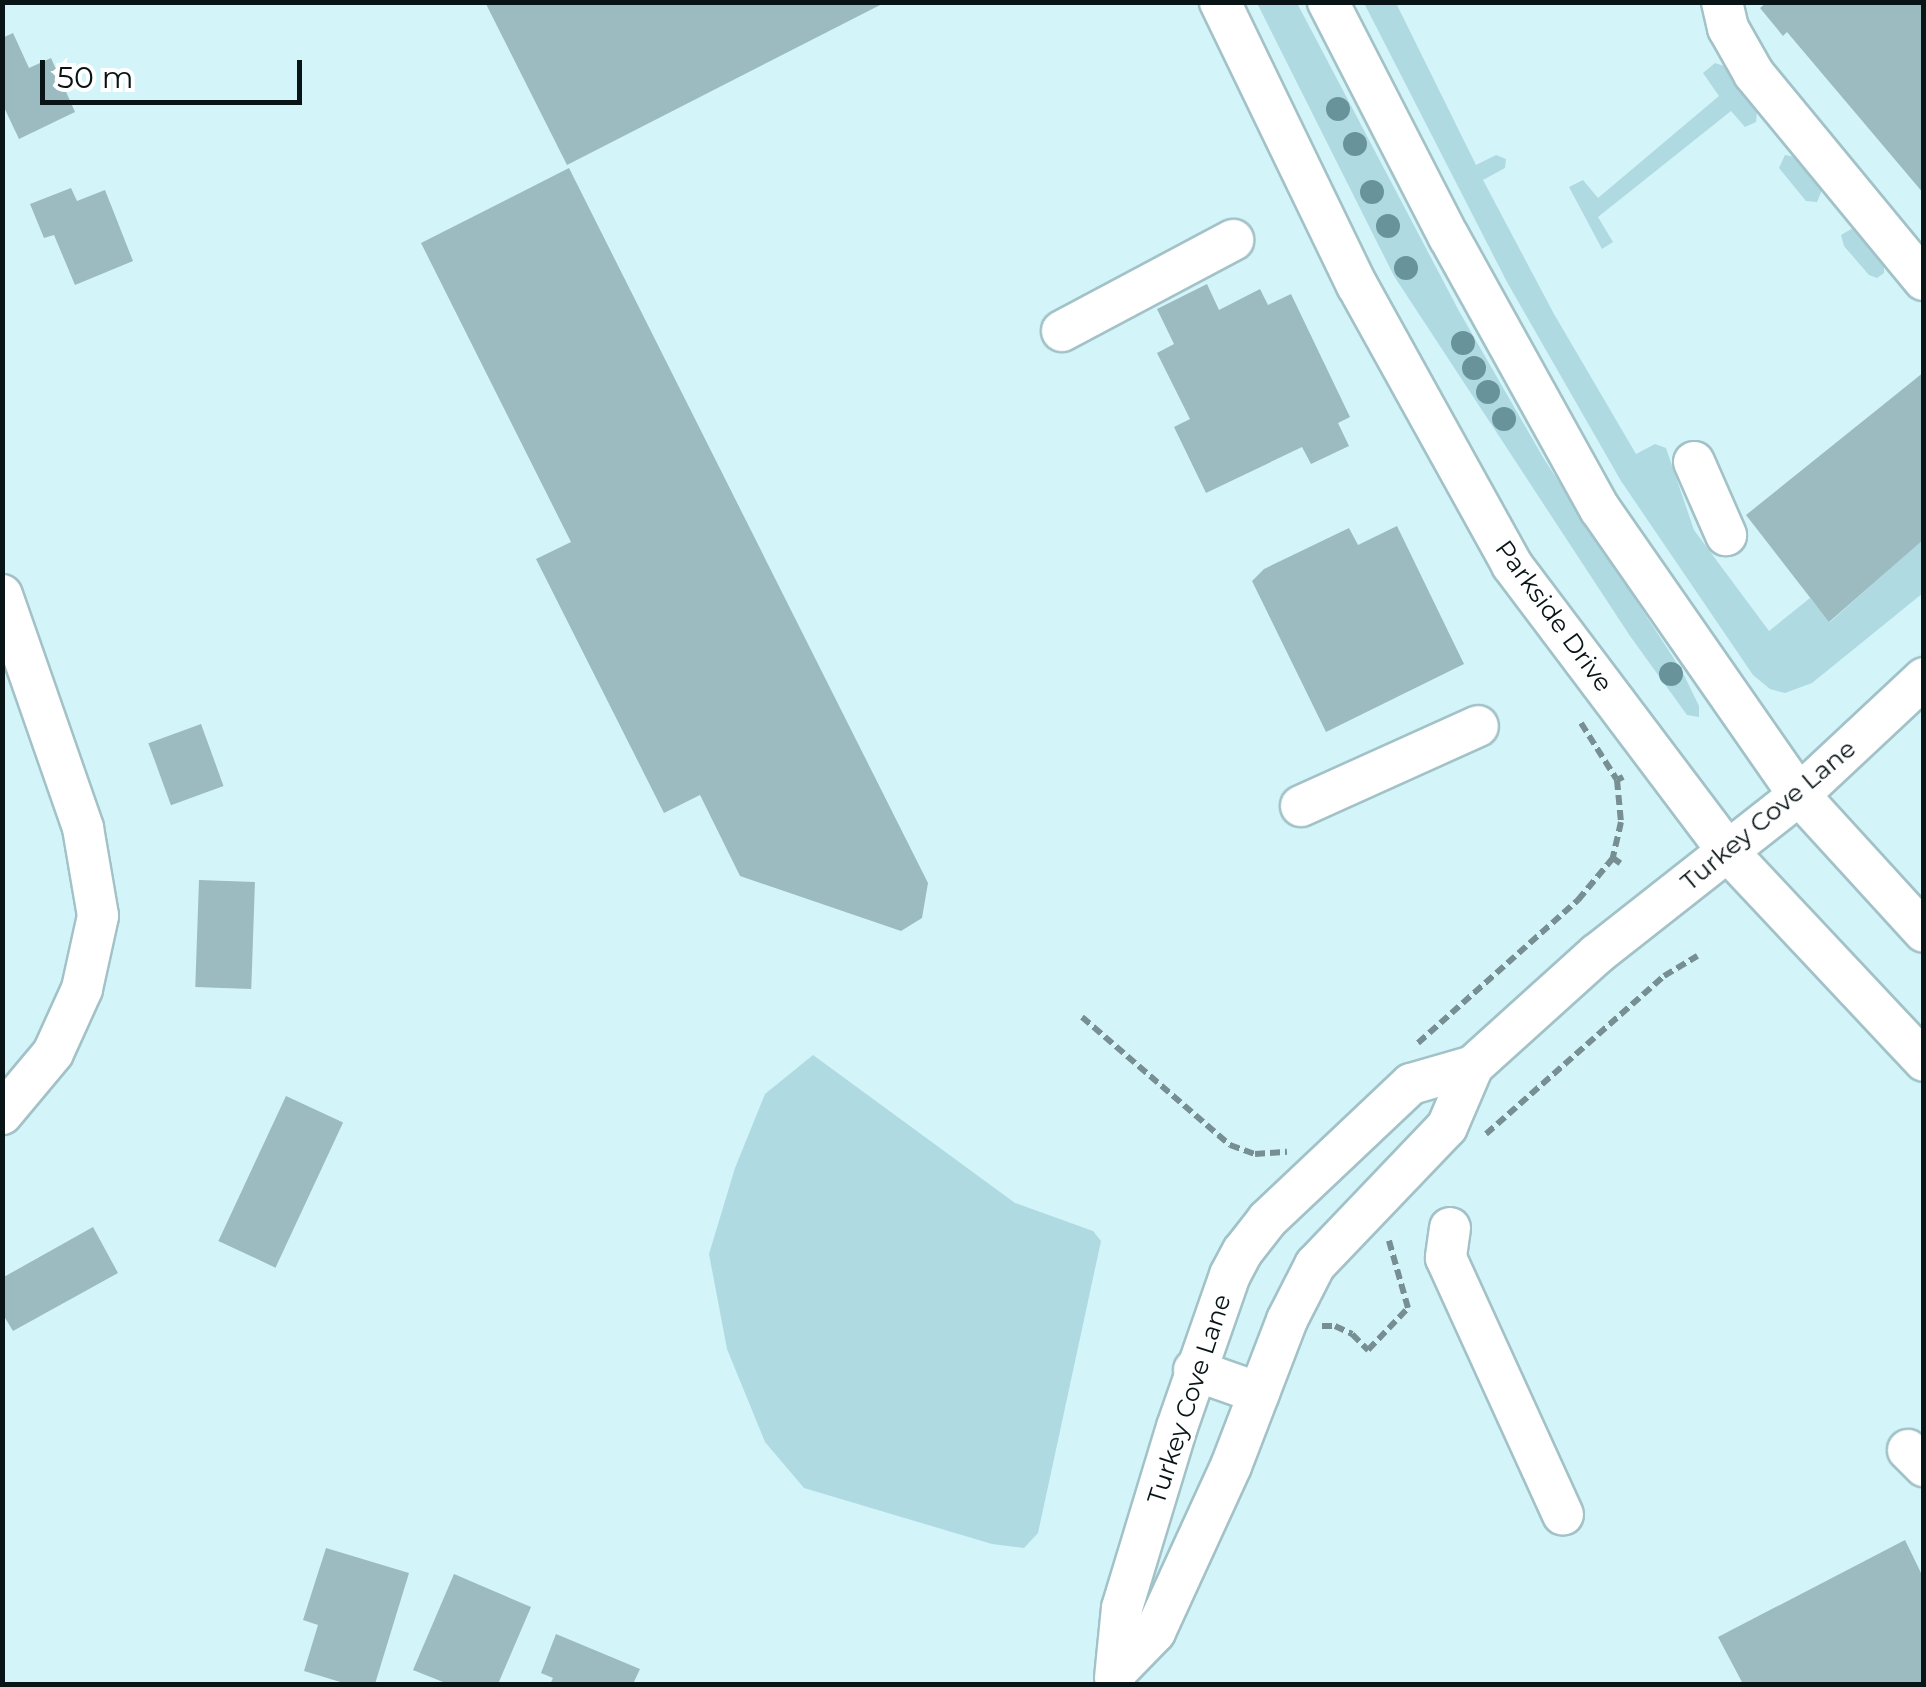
<!DOCTYPE html>
<style>
body{margin:0}
#map{position:relative;width:1926px;height:1687px;overflow:hidden;background:#d3f4f9;font-family:Montserrat,sans-serif}
div>[style]{position:absolute}
[style*='--x']{left:calc(var(--x)*1px);top:calc(var(--y)*1px);width:calc(var(--w)*1px);rotate:calc(var(--a)*1deg)}
.green>*{inset:0;background:#b0dae1}
.building>*{inset:0;background:#9cbbc0;transform-origin:0 0}
.path>*{height:6px;margin-top:-3px;transform-origin:0;background:repeating-linear-gradient(90deg,#778f92 0 10px,transparent 0 15px)}
.roads{filter:drop-shadow(2px 0 #a2c2c7) drop-shadow(-2px 0 #a2c2c7) drop-shadow(0 2px #a2c2c7) drop-shadow(0 -2px #a2c2c7)}
.minor>*{height:40px;margin:-20px;padding:0 20px;transform-origin:20px;border-radius:20px;background:#fff}
.trees>*{width:24px;height:24px;margin:-12px;border-radius:50%;background:#69939a}
span{translate:-50% -50%;white-space:nowrap;text-align:center;line-height:1.15;-webkit-text-stroke:8px #fff;paint-order:stroke}
.street-label{font-size:25px;color:#081416}
.frame{position:absolute;inset:0;border:5px solid #081416;pointer-events:none}
.scale{position:absolute;left:40px;top:60px;width:262px;height:45px;box-sizing:border-box;border:5px solid #081416;border-top:0;padding-left:12px;font-size:30px;line-height:35px;white-space:nowrap;color:#081416;-webkit-text-stroke:8px #fff;paint-order:stroke}
</style>
<div id="map">
<div class="green">
<i style="clip-path:polygon(1257px 3px,1297px 3px,1459px 311px,1544px 459px,1682px 671px,1699px 706px,1699px 717px,1687px 715px,1630px 636px,1394px 276px)"></i>
<i style="clip-path:polygon(1364px 3px,1396px 3px,1476px 165px,1496px 155px,1506px 159px,1505px 168px,1483px 180px,1554px 314px,1636px 454px,1655px 444px,1666px 448px,1694px 530px,1769px 631px,1810px 598px,1830px 622px,1923px 539px,1923px 593px,1812px 683px,1785px 693px,1770px 689px,1753px 675px,1621px 481px,1507px 282px)"></i>
<i style="clip-path:polygon(1715px 63px,1724px 66px,1757px 111px,1756px 122px,1745px 127px,1731px 111px,1598px 217px,1613px 242px,1602px 249px,1569px 187px,1583px 180px,1598px 198px,1719px 96px,1703px 73px)"></i>
<i style="clip-path:polygon(1785px 155px,1795px 157px,1822px 190px,1817px 202px,1806px 201px,1779px 168px)"></i>
<i style="clip-path:polygon(1853px 228px,1884px 262px,1884px 273px,1877px 278px,1869px 275px,1844px 246px,1841px 235px)"></i>
<i style="clip-path:polygon(813px 1055px,1015px 1203px,1093px 1231px,1101px 1241px,1038px 1533px,1024px 1548px,992px 1544px,804px 1488px,765px 1442px,727px 1349px,709px 1254px,735px 1168px,765px 1094px)"></i>
</div>
<div class="building">
<i style="clip-path:polygon(485px 2px,886px 2px,567px 165px)"></i>
<i style="clip-path:polygon(1767px 2px,1924px 2px,1924px 194px,1787px 32px,1783px 36px,1760px 8px)"></i>
<i style="clip-path:polygon(13px 33px,29px 68px,51px 58px,75px 112px,19px 139px,2px 103px,2px 38px)"></i>
<i style="clip-path:polygon(569px 168px,928px 883px,922px 918px,901px 931px,740px 876px,700px 795px,664px 813px,536px 559px,571px 542px,421px 243px)"></i>
<i style="clip-path:polygon(71px 188px,77px 201px,105px 190px,133px 261px,75px 285px,54px 235px,44px 238px,30px 204px)"></i>
<i style="clip-path:polygon(1207px 284px,1219px 310px,1260px 289px,1268px 305px,1291px 294px,1350px 417px,1338px 423px,1349px 446px,1311px 464px,1302px 447px,1206px 493px,1174px 427px,1190px 419px,1157px 353px,1174px 344px,1157px 309px)"></i>
<i style="clip-path:polygon(1924px 372px,1924px 539px,1829px 622px,1746px 515px)"></i>
<i style="clip-path:polygon(1397px 526px,1464px 664px,1326px 732px,1252px 581px,1264px 569px,1349px 528px,1358px 545px)"></i>
<i style="left:201px;top:724px;width:66px;height:56px;rotate:70deg"></i>
<i style="left:199px;top:880px;width:56px;height:107px;rotate:2deg"></i>
<i style="left:286px;top:1096px;width:63px;height:160px;rotate:25deg"></i>
<i style="clip-path:polygon(93px 1227px,118px 1273px,13px 1331px,2px 1313px,2px 1278px)"></i>
<i style="clip-path:polygon(1905px 1540px,1924px 1579px,1924px 1684px,1743px 1684px,1718px 1637px)"></i>
<i style="clip-path:polygon(326px 1548px,409px 1573px,375px 1684px,347px 1684px,304px 1671px,318px 1625px,303px 1620px)"></i>
<i style="clip-path:polygon(454px 1574px,531px 1607px,498px 1684px,448px 1684px,413px 1670px)"></i>
<i style="clip-path:polygon(556px 1634px,640px 1669px,633px 1684px,550px 1684px,553px 1678px,541px 1673px)"></i>
</div>
<div class="path">
<i style="--x:1581;--y:723;--w:67;--a:57.7"></i>
<i style="--x:1617;--y:780;--w:7;--a:-27"></i>
<i style="--x:1617;--y:780;--w:42;--a:84.6"></i>
<i style="--x:1621;--y:822;--w:37;--a:103"></i>
<i style="--x:1613;--y:858;--w:9;--a:36"></i>
<i style="--x:1082;--y:1017;--w:196;--a:40.9"></i>
<i style="--x:1230;--y:1145;--w:27;--a:20"></i>
<i style="--x:1255;--y:1154;--w:32;--a:-4"></i>
<i style="--x:1418;--y:1043;--w:215;--a:-41.8"></i>
<i style="--x:1578;--y:900;--w:55;--a:-50.2"></i>
<i style="--x:1486;--y:1134;--w:238;--a:-41.6"></i>
<i style="--x:1664;--y:976;--w:39;--a:-31"></i>
<i style="--x:1322;--y:1326;--w:13;--a:0"></i>
<i style="--x:1335;--y:1326;--w:19;--a:25"></i>
<i style="--x:1352;--y:1334;--w:23;--a:45"></i>
<i style="--x:1368;--y:1350;--w:58;--a:-46.4"></i>
<i style="--x:1408;--y:1308;--w:70;--a:-105.8"></i>
</div>
<div class="roads">
<div class="minor">
<i style="--x:1220;--y:2;--w:314;--a:64.2"></i>
<i style="--x:1357;--y:285;--w:320;--a:61"></i>
<i style="--x:1512;--y:565;--w:361;--a:53"></i>
<i style="--x:1729;--y:853;--w:285;--a:46.8"></i>
<i style="--x:1328;--y:2;--w:264;--a:62.8"></i>
<i style="--x:1449;--y:237;--w:311;--a:61"></i>
<i style="--x:1600;--y:509;--w:348;--a:55.2"></i>
<i style="--x:1799;--y:795;--w:185;--a:47.6"></i>
<i style="--x:1722;--y:2;--w:27;--a:77"></i>
<i style="--x:1728;--y:28;--w:53;--a:60.5"></i>
<i style="--x:1754;--y:74;--w:267;--a:50.5"></i>
<i style="--x:1062;--y:331;--w:194;--a:-28"></i>
<i style="--x:1694;--y:462;--w:80;--a:66.3"></i>
<i style="--x:2;--y:595;--w:247;--a:70.8"></i>
<i style="--x:83;--y:828;--w:89;--a:80.3"></i>
<i style="--x:98;--y:916;--w:75;--a:102.4"></i>
<i style="--x:82;--y:989;--w:70;--a:114.4"></i>
<i style="--x:53;--y:1053;--w:80;--a:129.9"></i>
<i style="--x:1301;--y:806;--w:194;--a:-24.3"></i>
<i style="--x:1450;--y:1228;--w:30;--a:98"></i>
<i style="--x:1446;--y:1258;--w:282;--a:65.5"></i>
<i style="--x:1194;--y:1370;--w:69;--a:19.5"></i>
<i style="--x:1908;--y:1450;--w:23;--a:45"></i>
<i style="--x:1119;--y:1669;--w:52;--a:-45.8"></i>
<i style="--x:1155;--y:1632;--w:183;--a:-65.4"></i>
<i style="--x:1231;--y:1466;--w:156;--a:-69"></i>
<i style="--x:1287;--y:1320;--w:62;--a:-63"></i>
<i style="--x:1315;--y:1265;--w:191;--a:-46.3"></i>
<i style="--x:1447;--y:1127;--w:66;--a:-66.9"></i>
<i style="--x:1473;--y:1066;--w:167;--a:-42.1"></i>
<i style="--x:1597;--y:954;--w:257;--a:-38.2"></i>
<i style="--x:1799;--y:795;--w:171;--a:-43.1"></i>
<i style="--x:1115;--y:1678;--w:70;--a:-84.3"></i>
<i style="--x:1122;--y:1608;--w:189;--a:-73.1"></i>
<i style="--x:1177;--y:1427;--w:161;--a:-70.8"></i>
<i style="--x:1230;--y:1275;--w:27;--a:-62"></i>
<i style="--x:1243;--y:1251;--w:39;--a:-52"></i>
<i style="--x:1267;--y:1220;--w:198;--a:-43.4"></i>
<i style="--x:1411;--y:1084;--w:65;--a:-16.2"></i>
</div>
</div>
<div class="trees">
<i style="left:1338px;top:109px"></i>
<i style="left:1355px;top:144px"></i>
<i style="left:1372px;top:192px"></i>
<i style="left:1388px;top:226px"></i>
<i style="left:1406px;top:268px"></i>
<i style="left:1463px;top:343px"></i>
<i style="left:1474px;top:368px"></i>
<i style="left:1488px;top:392px"></i>
<i style="left:1504px;top:419px"></i>
<i style="left:1671px;top:674px"></i>
</div>
<div class="street-label">
<span style="left:1554px;top:616px;rotate:54deg">Parkside Drive</span>
<span style="left:1768px;top:815px;rotate:-40deg">Turkey Cove Lane</span>
<span style="left:1189px;top:1399px;rotate:-72deg">Turkey Cove Lane</span>
</div>
<div class="frame"></div>
<div class="scale">50 m</div>
</div>
